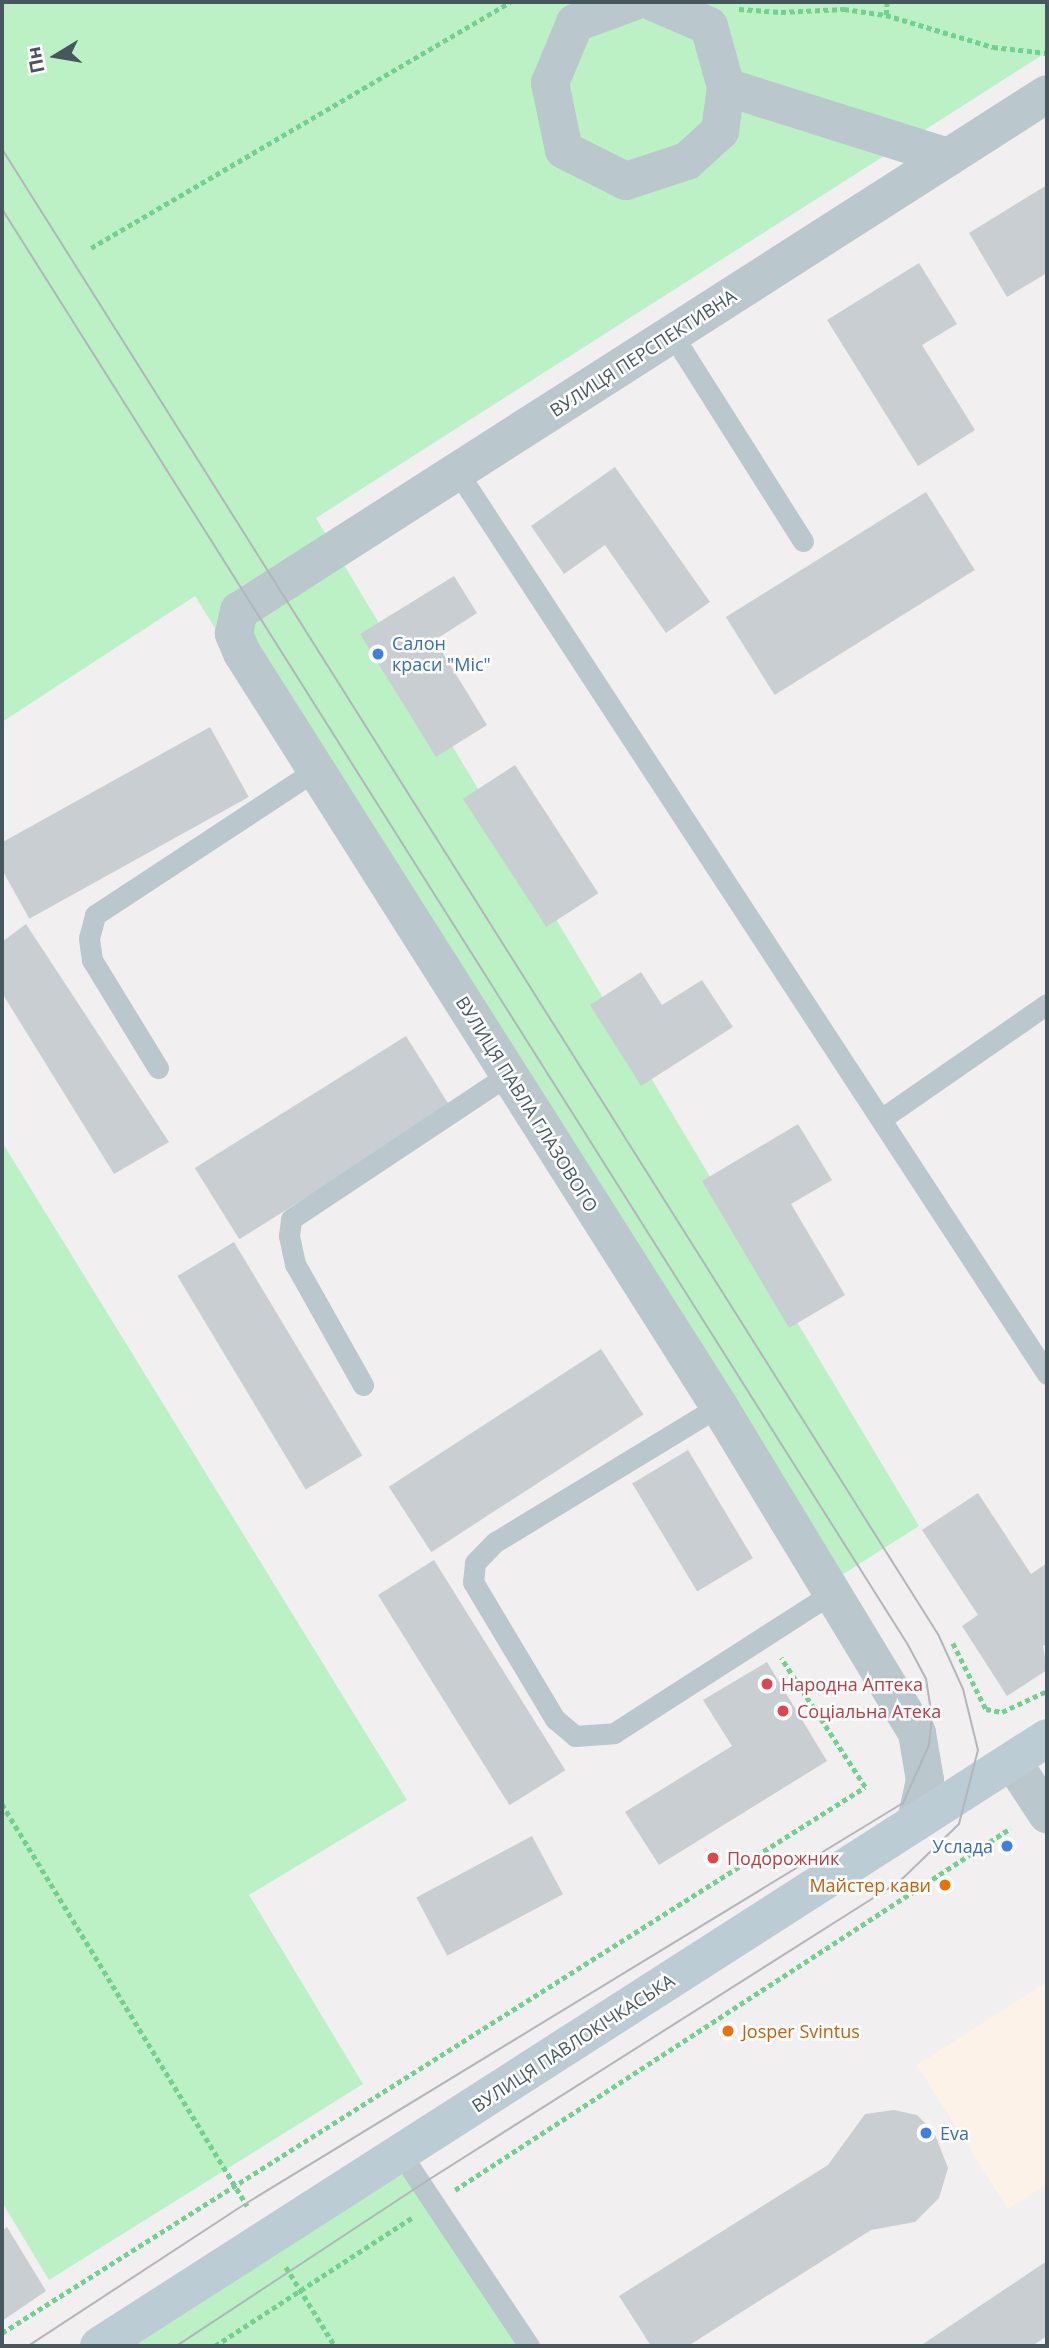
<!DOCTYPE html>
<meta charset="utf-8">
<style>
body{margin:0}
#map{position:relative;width:1049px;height:2348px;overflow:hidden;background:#f2eff0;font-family:"Open Sans",sans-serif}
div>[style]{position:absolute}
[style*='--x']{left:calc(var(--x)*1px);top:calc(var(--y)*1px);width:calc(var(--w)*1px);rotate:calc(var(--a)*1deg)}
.commercial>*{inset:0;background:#fdf2e8}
.green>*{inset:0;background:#bbf1c5}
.building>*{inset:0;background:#c9ced2;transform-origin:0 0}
.path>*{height:4.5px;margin-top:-2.25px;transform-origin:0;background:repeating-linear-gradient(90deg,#72d18e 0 5px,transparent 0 8.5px)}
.lane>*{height:21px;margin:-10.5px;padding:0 10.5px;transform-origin:10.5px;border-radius:10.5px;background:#bac7cd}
.street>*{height:38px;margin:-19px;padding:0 19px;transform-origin:19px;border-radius:19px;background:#bac7cd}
.secondary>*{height:38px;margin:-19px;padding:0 19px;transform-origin:19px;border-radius:19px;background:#bcccd4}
.tram>*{height:2px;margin:-1px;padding:0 1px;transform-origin:1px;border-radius:1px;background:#b1b6ba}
.dots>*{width:19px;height:19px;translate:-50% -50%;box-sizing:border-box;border:4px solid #fff;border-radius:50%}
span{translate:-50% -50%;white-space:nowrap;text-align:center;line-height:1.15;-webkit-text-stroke:5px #fff;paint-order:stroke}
.street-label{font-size:18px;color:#46575e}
.shop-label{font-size:18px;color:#366cbe}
.left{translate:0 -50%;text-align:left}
.right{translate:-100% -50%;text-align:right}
.health-label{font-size:18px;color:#be3a42}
.food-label{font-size:18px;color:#c56008}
.frame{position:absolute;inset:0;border:4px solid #46575e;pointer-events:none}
.north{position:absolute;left:21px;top:21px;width:70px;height:70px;-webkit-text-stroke:5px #fff;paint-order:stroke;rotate:259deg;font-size:19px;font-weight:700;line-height:28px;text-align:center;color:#46575e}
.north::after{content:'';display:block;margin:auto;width:24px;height:32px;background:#46575e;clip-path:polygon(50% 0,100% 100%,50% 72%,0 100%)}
</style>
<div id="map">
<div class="commercial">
<i style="clip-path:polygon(1047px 1982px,1047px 2184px,1008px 2209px,917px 2065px)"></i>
</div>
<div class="green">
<i style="clip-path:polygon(2px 2px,1047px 2px,1047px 52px,316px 518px,919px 1526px,815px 1592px,195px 596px,2px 722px)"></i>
<i style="clip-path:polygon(2px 1142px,407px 1800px,249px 1895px,363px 2084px,49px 2280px,2px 2202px)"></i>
<i style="clip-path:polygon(403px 2163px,520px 2346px,138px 2346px,133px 2338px)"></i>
</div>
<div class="building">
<i style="clip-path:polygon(1047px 185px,1047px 273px,1007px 297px,969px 233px)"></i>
<i style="clip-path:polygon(919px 263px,957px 324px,922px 345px,975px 430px,918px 466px,827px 320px)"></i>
<i style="clip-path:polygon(615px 467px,710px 602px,666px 633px,605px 545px,564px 574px,531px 526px)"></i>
<i style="left:926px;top:492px;width:92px;height:236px;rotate:58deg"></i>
<i style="clip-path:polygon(454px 576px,477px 613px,435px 640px,487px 725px,436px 757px,360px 634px)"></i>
<i style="left:210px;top:727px;width:80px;height:251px;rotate:61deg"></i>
<i style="left:515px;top:765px;width:153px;height:62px;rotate:57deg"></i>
<i style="clip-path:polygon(26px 924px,169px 1142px,114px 1174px,2px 993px,2px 942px)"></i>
<i style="clip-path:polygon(641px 972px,662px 1005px,702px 980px,733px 1027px,641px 1086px,590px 1005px)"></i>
<i style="left:406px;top:1036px;width:84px;height:249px;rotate:58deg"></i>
<i style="clip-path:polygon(798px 1124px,832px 1180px,791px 1204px,845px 1295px,789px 1328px,702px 1181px)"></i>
<i style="left:234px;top:1242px;width:249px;height:66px;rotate:59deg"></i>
<i style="left:601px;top:1349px;width:78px;height:253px;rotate:57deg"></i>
<i style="left:688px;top:1450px;width:126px;height:65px;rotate:59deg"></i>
<i style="clip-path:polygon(978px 1493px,1031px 1574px,1047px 1563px,1047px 1644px,1043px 1646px,1047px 1670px,1007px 1696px,962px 1626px,978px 1615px,922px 1530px)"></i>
<i style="left:434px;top:1560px;width:248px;height:66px;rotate:58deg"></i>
<i style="clip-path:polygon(767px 1662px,827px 1761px,659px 1865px,625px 1812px,732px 1746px,703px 1700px)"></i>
<i style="left:532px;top:1836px;width:66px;height:131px;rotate:62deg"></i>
<i style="clip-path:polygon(894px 2110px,917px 2115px,934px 2132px,948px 2168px,939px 2198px,915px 2222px,871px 2230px,688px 2346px,651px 2346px,619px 2296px,828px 2165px,865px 2114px)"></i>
<i style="clip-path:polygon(7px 2227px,46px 2291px,2px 2321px,2px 2231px)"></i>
<i style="clip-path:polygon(1047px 2261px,1047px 2336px,1032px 2346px,920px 2346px)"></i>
</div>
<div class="path">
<i style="--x:739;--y:9;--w:42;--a:4.1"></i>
<i style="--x:781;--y:12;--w:63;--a:-2.7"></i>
<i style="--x:844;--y:9;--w:42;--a:8.1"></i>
<i style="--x:886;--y:15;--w:112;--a:16.7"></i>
<i style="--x:993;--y:47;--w:54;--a:6.3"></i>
<i style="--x:886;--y:15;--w:13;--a:-86"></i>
<i style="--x:91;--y:248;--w:486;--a:-30.4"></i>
<i style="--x:953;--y:1643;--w:74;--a:63.4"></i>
<i style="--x:986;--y:1709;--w:16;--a:11"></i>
<i style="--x:1002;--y:1712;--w:50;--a:-25"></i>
<i style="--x:2;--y:1804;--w:471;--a:58.6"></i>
<i style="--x:455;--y:2190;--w:663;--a:-33.07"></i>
<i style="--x:286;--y:2267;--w:93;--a:58.2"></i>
<i style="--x:2;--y:2333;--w:1021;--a:-32.32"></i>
<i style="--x:865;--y:1787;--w:154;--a:-123.1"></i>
<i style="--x:215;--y:2346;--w:236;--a:-33.1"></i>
</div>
<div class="lane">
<i style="--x:672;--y:334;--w:245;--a:57.7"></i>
<i style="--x:457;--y:471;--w:1079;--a:56.84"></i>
<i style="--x:158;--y:1068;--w:127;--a:-121.4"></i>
<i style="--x:92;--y:960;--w:22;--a:-98"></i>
<i style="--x:89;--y:938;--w:24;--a:-75"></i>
<i style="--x:95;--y:915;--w:264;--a:-33.3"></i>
<i style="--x:881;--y:1119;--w:202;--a:-34.7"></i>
<i style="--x:363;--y:1385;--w:139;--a:-119.3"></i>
<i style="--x:295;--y:1264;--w:29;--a:-102"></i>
<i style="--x:289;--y:1236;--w:17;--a:-83"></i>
<i style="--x:291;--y:1219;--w:260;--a:-33.6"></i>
<i style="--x:719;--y:1406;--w:262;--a:148.7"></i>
<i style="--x:495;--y:1542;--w:29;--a:134"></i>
<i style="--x:475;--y:1563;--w:19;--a:96"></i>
<i style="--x:473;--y:1582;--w:160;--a:59.1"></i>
<i style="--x:555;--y:1719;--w:26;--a:40"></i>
<i style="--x:575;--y:1736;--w:39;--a:-4"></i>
<i style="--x:614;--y:1733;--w:261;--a:-32.7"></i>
<i style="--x:401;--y:2154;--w:231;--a:56.3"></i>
</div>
<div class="street">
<i style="--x:633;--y:2;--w:62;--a:160.1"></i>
<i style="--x:575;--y:23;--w:65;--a:112.6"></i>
<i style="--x:550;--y:83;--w:68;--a:78.2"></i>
<i style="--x:564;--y:150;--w:69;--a:26.6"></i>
<i style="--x:626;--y:181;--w:64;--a:-18.2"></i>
<i style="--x:687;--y:161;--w:45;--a:-42.3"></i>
<i style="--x:720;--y:131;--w:44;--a:-82.2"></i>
<i style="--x:726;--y:87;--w:63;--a:-105.6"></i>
<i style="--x:709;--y:26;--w:61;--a:-156.8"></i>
<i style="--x:726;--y:87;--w:233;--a:17.5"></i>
<i style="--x:1012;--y:1761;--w:64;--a:56.6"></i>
<i style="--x:916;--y:1821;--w:42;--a:-77.6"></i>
<i style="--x:925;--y:1780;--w:48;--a:-99.7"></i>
<i style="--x:917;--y:1733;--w:382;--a:-121.2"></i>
<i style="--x:719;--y:1406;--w:891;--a:-122.35"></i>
<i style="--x:242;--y:653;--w:21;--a:-113"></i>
<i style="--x:234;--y:634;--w:24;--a:-78"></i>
<i style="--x:239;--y:611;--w:959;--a:-32.61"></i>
</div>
<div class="secondary">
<i style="--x:99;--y:2346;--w:1126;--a:-32.67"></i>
</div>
<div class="tram">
<i style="--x:2;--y:149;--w:1755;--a:57.78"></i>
<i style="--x:938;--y:1634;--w:60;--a:65.6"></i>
<i style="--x:963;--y:1689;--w:63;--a:76.2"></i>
<i style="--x:978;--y:1750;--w:76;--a:104.4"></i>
<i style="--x:959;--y:1824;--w:82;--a:136"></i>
<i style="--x:900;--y:1881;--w:566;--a:147.63"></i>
<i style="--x:422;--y:2184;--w:295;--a:146.6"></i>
<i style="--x:2;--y:209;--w:1698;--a:57.75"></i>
<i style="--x:908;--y:1645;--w:38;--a:62"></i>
<i style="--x:926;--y:1679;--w:37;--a:81"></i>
<i style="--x:932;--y:1716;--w:29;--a:96"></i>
<i style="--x:929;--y:1745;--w:64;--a:114.1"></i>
<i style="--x:903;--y:1803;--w:771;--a:148.64"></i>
<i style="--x:245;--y:2204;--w:259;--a:146.8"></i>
</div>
<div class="dots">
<i style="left:378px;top:654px;background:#3f7fe0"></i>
<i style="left:767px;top:1684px;background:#e0444e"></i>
<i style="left:783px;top:1711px;background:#e0444e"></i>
<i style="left:1007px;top:1846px;background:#3f7fe0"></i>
<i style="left:713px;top:1858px;background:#e0444e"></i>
<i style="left:945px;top:1885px;background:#e8710a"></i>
<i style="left:728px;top:2031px;background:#e8710a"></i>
<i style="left:926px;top:2133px;background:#3f7fe0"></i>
</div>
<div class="street-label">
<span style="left:643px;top:353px;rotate:-33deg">ВУЛИЦЯ ПЕРСПЕКТИВНА</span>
<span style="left:527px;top:1104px;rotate:58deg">ВУЛИЦЯ ПАВЛА ГЛАЗОВОГО</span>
<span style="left:573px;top:2043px;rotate:-33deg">ВУЛИЦЯ ПАВЛОКІЧКАСЬКА</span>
</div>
<div class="shop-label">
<span class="left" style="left:392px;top:654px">Салон<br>краси "Міс"</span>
<span class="right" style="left:993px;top:1846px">Услада</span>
<span class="left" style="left:940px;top:2133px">Eva</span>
</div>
<div class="health-label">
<span class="left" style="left:781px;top:1684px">Народна Аптека</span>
<span class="left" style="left:797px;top:1711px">Соціальна Атека</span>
<span class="left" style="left:727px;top:1858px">Подорожник</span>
</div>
<div class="food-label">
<span class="right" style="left:931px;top:1885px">Майстер кави</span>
<span class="left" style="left:742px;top:2031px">Josper Svintus</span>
</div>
<div class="frame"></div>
<div class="north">Пн</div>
</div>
